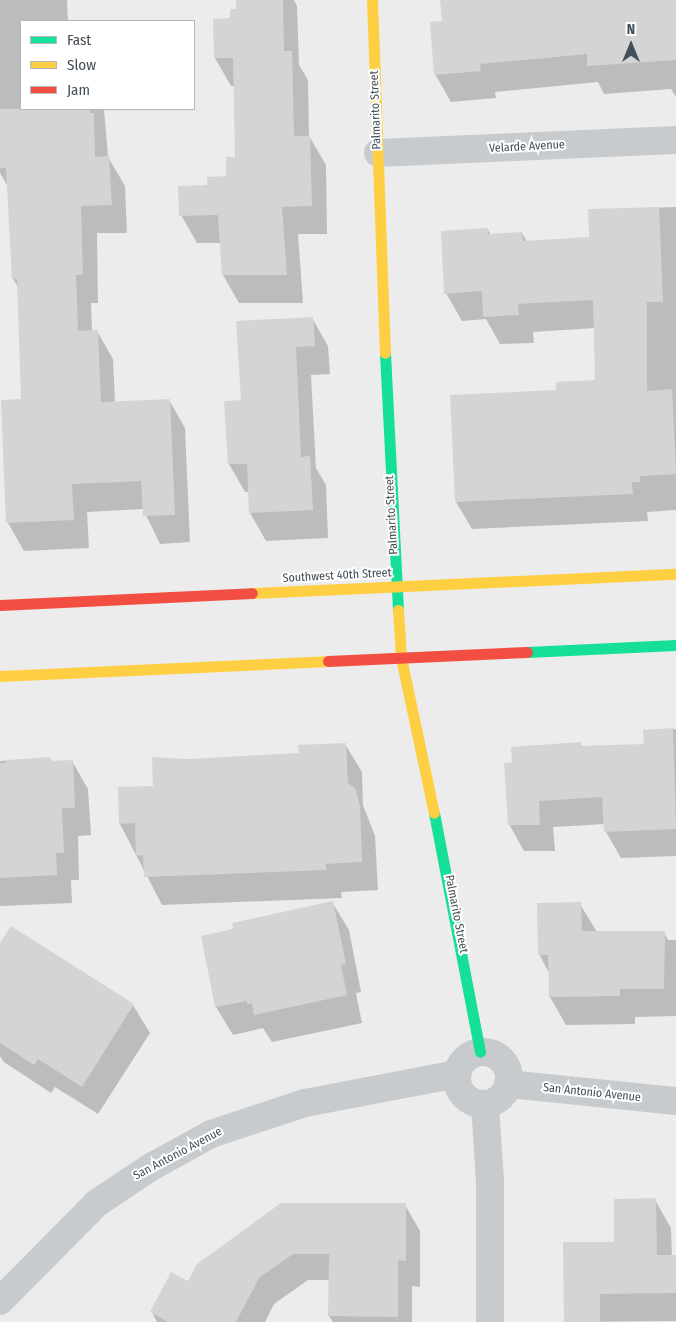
<!DOCTYPE html>
<style>
body{margin:0}
#map{position:relative;width:676px;height:1322px;overflow:hidden;background:#edecec;font-family:"Fira Sans Condensed",sans-serif}
div>[style]{position:absolute}
[style*='--x']{left:calc(var(--x)*1px);top:calc(var(--y)*1px);width:calc(var(--w)*1px);rotate:calc(var(--a)*1deg)}
.shadow>*{inset:0;background:#0003}
.building>*{inset:0;background:#d4d4d6}
.street>*{height:28px;margin:-14px;padding:0 14px;transform-origin:14px;border-radius:14px;background:#c8cbcd}
.street>.ring{margin:-14px;padding:0;box-sizing:content-box;background:none;border:28px solid #c8cbcd;border-radius:50%}
.fast>*{height:11px;margin:-5.5px;padding:0 5.5px;transform-origin:5.5px;border-radius:5.5px;background:#16e098}
.slow>*{height:11px;margin:-5.5px;padding:0 5.5px;transform-origin:5.5px;border-radius:5.5px;background:#ffcf43}
.jam>*{height:11px;margin:-5.5px;padding:0 5.5px;transform-origin:5.5px;border-radius:5.5px;background:#f24e42}
span{translate:-50% -50%;white-space:nowrap;text-align:center;line-height:1.15;-webkit-text-stroke:4px #fff;paint-order:stroke}
.street-label{font-size:12px;color:#444e58}
.legend{position:absolute;left:20px;top:20px;width:175px;height:90px;box-sizing:border-box;background:#fff;border:1px solid #b4b8bc;margin:0;padding:6px 9px;list-style:none;font-size:15px;color:#444e58}
.legend li{display:flex;align-items:center;gap:10px;height:25px}
.legend b{width:25px;border:1px solid #b4b8bc}
.north{position:absolute;left:606px;top:20px;width:50px;height:50px;-webkit-text-stroke:4px #fff;paint-order:stroke;rotate:0deg;font-size:14px;font-weight:700;line-height:20px;text-align:center;color:#444e58}
.north::after{content:'';display:block;margin:auto;width:18px;height:22px;background:#444e58;clip-path:polygon(50% 0,100% 100%,50% 72%,0 100%)}
</style>
<div id="map">
<div class="shadow">
<i style="clip-path:polygon(0 0,67px 0,68px 21px,21px 21px,21px 109px,104px 109px,108px 157px,125px 186px,127px 233px,97px 233px,98px 303px,91px 303px,92px 331px,97px 331px,113px 359px,115px 403px,169px 400px,185px 428px,190px 542px,160px 544px,143px 509px,87px 512px,89px 548px,24px 551px,8px 523px,23px 400px,18px 287px,13px 279px,9px 188px,0 173px)"></i>
<i style="clip-path:polygon(237px 0,294px 0,297px 6px,299px 65px,308px 80px,309px 136px,326px 165px,327px 234px,298px 234px,303px 303px,239px 303px,223px 275px,221px 243px,197px 243px,181px 215px,208px 186px,227px 177px,236px 158px,234px 86px,231px 86px,215px 58px,237px 10px)"></i>
<i style="clip-path:polygon(442px 0,676px 0,676px 97px,671px 89px,604px 94px,598px 82px,495px 92px,496px 98px,451px 102px,435px 74px,444px 23px)"></i>
<i style="clip-path:polygon(676px 207px,676px 510px,647px 512px,648px 521px,472px 529px,456px 502px,557px 391px,597px 381px,595px 328px,533px 332px,534px 343px,500px 344px,486px 319px,462px 321px,446px 293px,488px 230px,491px 235px,522px 233px,527px 242px,590px 239px,589px 210px)"></i>
<i style="clip-path:polygon(312px 318px,328px 346px,330px 374px,311px 375px,316px 468px,326px 485px,328px 538px,266px 541px,250px 513px,249px 492px,245px 492px,229px 464px,242px 402px)"></i>
<i style="clip-path:polygon(676px 729px,676px 856px,621px 858px,606px 832px,605px 824px,553px 827px,555px 851px,524px 851px,509px 824px,580px 744px,583px 747px,645px 745px,644px 731px)"></i>
<i style="clip-path:polygon(345px 744px,362px 772px,363px 805px,375px 836px,378px 890px,341px 892px,342px 898px,162px 905px,120px 824px,154px 787px,188px 760px,300px 754px)"></i>
<i style="clip-path:polygon(51px 759px,53px 762px,72px 761px,88px 789px,91px 835px,78px 836px,79px 880px,71px 880px,72px 903px,0 906px,0 761px)"></i>
<i style="clip-path:polygon(332px 902px,349px 930px,361px 992px,356px 993px,362px 1023px,272px 1042px,263px 1028px,233px 1035px,216px 1007px,202px 937px)"></i>
<i style="clip-path:polygon(580px 904px,597px 932px,664px 932px,668px 940px,676px 940px,676px 1016px,635px 1017px,635px 1024px,566px 1025px,550px 997px,549px 973px,539px 954px)"></i>
<i style="clip-path:polygon(11px 928px,133px 1005px,150px 1033px,98px 1114px,55px 1087px,51px 1093px,4px 1062px,0 1056px,0 945px)"></i>
<i style="clip-path:polygon(655px 1200px,671px 1228px,672px 1257px,676px 1257px,676px 1321px,565px 1322px,615px 1243px)"></i>
<i style="clip-path:polygon(405px 1205px,420px 1231px,420px 1287px,412px 1286px,412px 1322px,333px 1322px,329px 1316px,330px 1280px,308px 1280px,274px 1304px,265px 1322px,157px 1322px,152px 1312px,189px 1283px)"></i>
</div>
<div class="building">
<i style="clip-path:polygon(236px 0,283px 0,284px 51px,292px 51px,294px 136px,310px 136px,312px 206px,282px 207px,287px 275px,222px 275px,218px 215px,179px 216px,178px 186px,207px 185px,207px 177px,226px 176px,226px 157px,235px 157px,233px 58px,214px 58px,213px 19px,230px 18px,230px 9px,236px 9px)"></i>
<i style="clip-path:polygon(440px 0,676px 0,676px 60px,587px 66px,587px 54px,480px 64px,481px 71px,434px 75px,430px 22px,442px 21px)"></i>
<i style="clip-path:polygon(0 109px,90px 109px,90px 113px,94px 113px,95px 157px,109px 156px,112px 205px,81px 206px,83px 275px,76px 275px,78px 331px,98px 330px,101px 402px,170px 399px,175px 515px,143px 516px,141px 481px,72px 484px,74px 520px,6px 523px,1px 400px,21px 399px,17px 279px,12px 279px,6px 168px,0 168px)"></i>
<i style="clip-path:polygon(659px 207px,663px 302px,647px 302px,647px 391px,672px 389px,676px 474px,640px 476px,640px 482px,632px 482px,633px 494px,455px 502px,450px 395px,556px 390px,556px 382px,595px 380px,593px 300px,518px 304px,519px 315px,483px 317px,482px 291px,444px 294px,441px 231px,488px 228px,488px 234px,522px 232px,523px 241px,589px 237px,588px 209px)"></i>
<i style="clip-path:polygon(313px 317px,315px 346px,296px 347px,301px 457px,310px 456px,313px 510px,249px 513px,247px 464px,228px 464px,224px 401px,241px 400px,236px 321px)"></i>
<i style="clip-path:polygon(673px 728px,676px 829px,604px 832px,602px 797px,539px 801px,540px 825px,508px 825px,504px 763px,512px 762px,511px 747px,581px 742px,581px 746px,644px 744px,643px 730px)"></i>
<i style="clip-path:polygon(346px 743px,348px 783px,355px 788px,360px 806px,362px 862px,325px 864px,327px 870px,144px 877px,143px 855px,136px 856px,135px 823px,119px 824px,118px 787px,153px 786px,152px 757px,188px 759px,299px 753px,298px 745px)"></i>
<i style="clip-path:polygon(51px 757px,51px 761px,73px 760px,75px 808px,62px 808px,64px 853px,56px 853px,57px 875px,0 878px,0 763px,6px 763px,6px 760px)"></i>
<i style="clip-path:polygon(333px 901px,346px 964px,341px 965px,347px 995px,254px 1015px,252px 1004px,247px 1004px,247px 1001px,215px 1007px,201px 936px,234px 929px,232px 923px)"></i>
<i style="clip-path:polygon(581px 902px,582px 931px,665px 931px,664px 989px,620px 989px,620px 996px,549px 997px,548px 955px,538px 955px,537px 903px)"></i>
<i style="clip-path:polygon(11px 926px,134px 1004px,82px 1087px,38px 1059px,34px 1065px,0 1043px,0 943px)"></i>
<i style="clip-path:polygon(656px 1198px,657px 1255px,676px 1255px,676px 1293px,600px 1294px,600px 1322px,564px 1322px,563px 1242px,614px 1242px,614px 1199px)"></i>
<i style="clip-path:polygon(281px 1203px,406px 1203px,406px 1261px,398px 1260px,398px 1317px,328px 1316px,329px 1254px,293px 1254px,259px 1278px,236px 1322px,168px 1322px,150px 1312px,171px 1272px,188px 1281px,197px 1264px)"></i>
</div>
<div class="street">
<i style="--x:378;--y:153;--w:298;--a:-2.5"></i>
<i class="ring" style="left:457px;top:1052px;width:24px;height:24px"></i>
<i style="--x:508;--y:1084;--w:169;--a:5.8"></i>
<i style="--x:485;--y:1104;--w:78;--a:86.3"></i>
<i style="--x:490;--y:1182;--w:140;--a:90"></i>
<i style="--x:0;--y:1301;--w:138;--a:-45.3"></i>
<i style="--x:97;--y:1203;--w:65;--a:-33.7"></i>
<i style="--x:151;--y:1167;--w:68;--a:-28.8"></i>
<i style="--x:211;--y:1134;--w:99;--a:-18.3"></i>
<i style="--x:305;--y:1103;--w:155;--a:-10.8"></i>
</div>
<div class="fast">
<i style="--x:385;--y:353;--w:257;--a:87.1"></i>
<i style="--x:527;--y:652;--w:149;--a:-2.7"></i>
<i style="--x:434;--y:813;--w:243;--a:79.1"></i>
</div>
<div class="slow">
<i style="--x:372;--y:0;--w:353;--a:87.9"></i>
<i style="--x:252;--y:593;--w:424;--a:-2.6"></i>
<i style="--x:398;--y:610;--w:48;--a:86.4"></i>
<i style="--x:401;--y:658;--w:158;--a:78"></i>
<i style="--x:0;--y:676;--w:328;--a:-2.6"></i>
</div>
<div class="jam">
<i style="--x:0;--y:605;--w:252;--a:-2.7"></i>
<i style="--x:328;--y:661;--w:199;--a:-2.6"></i>
</div>
<div class="street-label">
<span style="left:376px;top:110px;rotate:-92deg">Palmarito Street</span>
<span style="left:527px;top:147px;rotate:-3deg">Velarde Avenue</span>
<span style="left:392px;top:515px;rotate:-93deg">Palmarito Street</span>
<span style="left:337px;top:576px;rotate:-3deg">Southwest 40th Street</span>
<span style="left:456px;top:914px;rotate:79deg">Palmarito Street</span>
<span style="left:592px;top:1093px;rotate:6deg">San Antonio Avenue</span>
<span style="left:178px;top:1154px;rotate:-28deg">San Antonio Avenue</span>
</div>
<ul class="legend">
<li><b style="height:6px;background:#16e098"></b>Fast</li>
<li><b style="height:6px;background:#ffcf43"></b>Slow</li>
<li><b style="height:6px;background:#f24e42"></b>Jam</li>
</ul>
<div class="north">N</div>
</div>
